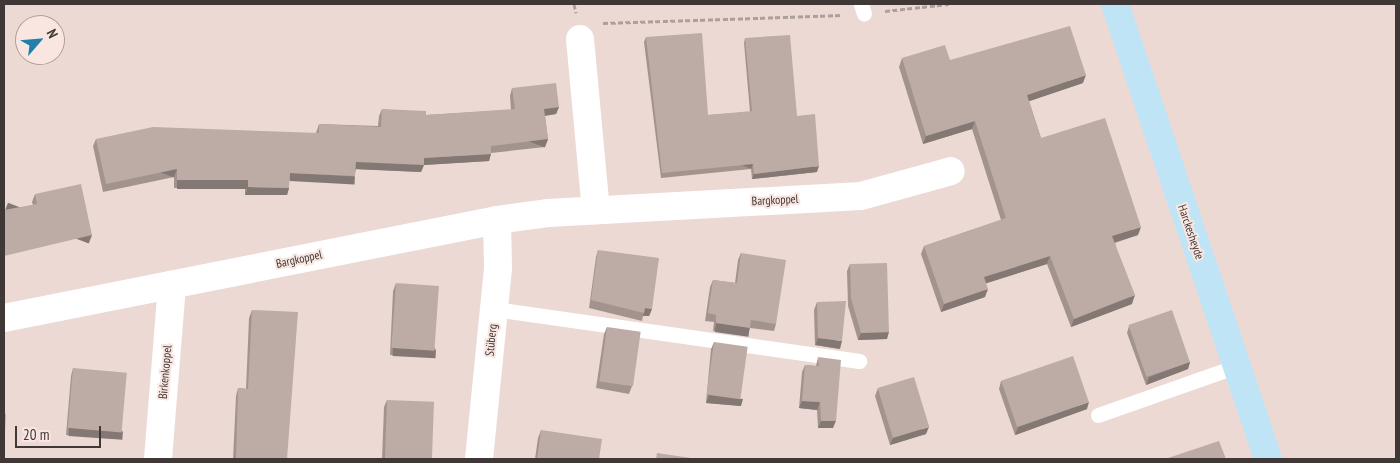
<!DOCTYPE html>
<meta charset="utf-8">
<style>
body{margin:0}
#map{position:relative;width:1400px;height:463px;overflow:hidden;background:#ecd9d4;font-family:"PT Sans Narrow",sans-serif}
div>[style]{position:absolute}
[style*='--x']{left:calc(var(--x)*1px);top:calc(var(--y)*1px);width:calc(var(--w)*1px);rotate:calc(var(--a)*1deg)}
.path>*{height:3px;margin-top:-1.5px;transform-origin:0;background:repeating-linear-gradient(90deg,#ad9f9b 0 5px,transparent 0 7.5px)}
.service>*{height:15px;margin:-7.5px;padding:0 7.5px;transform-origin:7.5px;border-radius:7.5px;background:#fff}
.minor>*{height:28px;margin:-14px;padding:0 14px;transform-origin:14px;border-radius:14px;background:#fff}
.secondary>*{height:28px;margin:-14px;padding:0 14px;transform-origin:14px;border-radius:14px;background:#bfe4f6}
.wall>*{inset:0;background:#a3938f}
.shaded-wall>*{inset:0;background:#847874;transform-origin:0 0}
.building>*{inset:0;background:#bdaba6;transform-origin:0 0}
span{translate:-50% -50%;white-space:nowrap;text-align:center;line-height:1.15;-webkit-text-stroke:4px #fae6e1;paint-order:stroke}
.street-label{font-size:12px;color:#3f3836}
.frame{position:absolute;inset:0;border:5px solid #3f3836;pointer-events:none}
.north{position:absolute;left:15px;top:15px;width:50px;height:50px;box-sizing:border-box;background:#fae6e1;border:1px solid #afa09d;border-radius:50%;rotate:63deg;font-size:14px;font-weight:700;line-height:20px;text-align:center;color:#3f3836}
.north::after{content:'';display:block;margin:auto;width:18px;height:22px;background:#227eab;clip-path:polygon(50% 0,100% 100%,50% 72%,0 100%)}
.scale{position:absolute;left:15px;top:426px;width:86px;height:22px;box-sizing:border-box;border:2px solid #3f3836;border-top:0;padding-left:6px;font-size:15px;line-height:18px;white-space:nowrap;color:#3f3836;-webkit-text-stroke:4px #fae6e1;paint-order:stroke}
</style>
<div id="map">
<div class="path">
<i style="--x:574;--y:4;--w:9;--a:77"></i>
<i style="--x:885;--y:11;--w:64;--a:-6.2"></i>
<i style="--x:603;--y:23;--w:239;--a:-1.9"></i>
</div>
<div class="service">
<i style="--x:861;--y:4;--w:10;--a:73"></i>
<i style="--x:494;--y:309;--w:369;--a:8.1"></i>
<i style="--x:1098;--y:415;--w:147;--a:-19.4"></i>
</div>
<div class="minor">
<i style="--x:580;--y:39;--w:172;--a:84.7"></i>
<i style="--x:4;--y:318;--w:503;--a:-11.24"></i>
<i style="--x:497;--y:220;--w:51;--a:-7.8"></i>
<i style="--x:548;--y:213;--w:313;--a:-3.1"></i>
<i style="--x:861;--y:196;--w:93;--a:-15.5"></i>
<i style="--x:158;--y:459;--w:175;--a:-85.4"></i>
<i style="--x:479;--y:459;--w:193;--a:-84.3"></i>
<i style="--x:498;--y:267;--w:47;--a:-91.2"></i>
</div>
<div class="secondary">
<i style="--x:1115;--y:4;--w:480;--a:71.4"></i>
</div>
<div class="wall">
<i style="clip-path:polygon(646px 37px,708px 115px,750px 112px,744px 43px,745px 38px,797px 116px,817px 172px,752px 179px,751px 169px,661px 178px,644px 42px)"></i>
<i style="clip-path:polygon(902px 58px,950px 60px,1083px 83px,1029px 101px,1041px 138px,1138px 235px,1115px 243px,1132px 304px,1071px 327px,1047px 264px,986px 283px,985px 297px,941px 312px,921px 254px,924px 246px,1001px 220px,972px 129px,923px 144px,899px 67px)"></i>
<i style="clip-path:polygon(512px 88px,559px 107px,556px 114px,545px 116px,548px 139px,545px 147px,491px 153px,489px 161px,424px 165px,421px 172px,356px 169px,353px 183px,289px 180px,289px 188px,287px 195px,245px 195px,245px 188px,174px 188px,174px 177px,103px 192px,93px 146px,96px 139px,316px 133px,319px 124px,378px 126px,379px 116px,382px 109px,426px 115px,511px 110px,510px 96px)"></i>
<i style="clip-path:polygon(35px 194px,89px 243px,33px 205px,32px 202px)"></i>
<i style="clip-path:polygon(598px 250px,652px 309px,649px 316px,643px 316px,642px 321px,589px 308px,596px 257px)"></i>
<i style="clip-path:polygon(741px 253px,776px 324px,774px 331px,750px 328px,747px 336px,713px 331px,714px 322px,705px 321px,710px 287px,713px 280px,735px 283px,738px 260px)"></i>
<i style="clip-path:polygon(850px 264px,887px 339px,858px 340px,848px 306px,847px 271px)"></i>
<i style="clip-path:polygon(396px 283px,436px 350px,434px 357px,390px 355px,393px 291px)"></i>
<i style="clip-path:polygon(817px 302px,840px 349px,815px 345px,814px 310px)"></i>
<i style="clip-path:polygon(252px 310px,287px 459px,233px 459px,236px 396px,238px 388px,246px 389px,249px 318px)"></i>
<i style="clip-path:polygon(1129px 326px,1190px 362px,1188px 369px,1146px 385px,1127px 333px)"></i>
<i style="clip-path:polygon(607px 327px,632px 386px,629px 394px,596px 388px,604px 334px)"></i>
<i style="clip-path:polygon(714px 342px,741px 406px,706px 403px,711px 349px)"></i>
<i style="clip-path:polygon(818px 357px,833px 428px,818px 428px,817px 410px,799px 408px,802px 372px,805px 365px,816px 366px)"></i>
<i style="clip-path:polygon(73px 368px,123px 432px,120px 439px,66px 435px,71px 376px)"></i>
<i style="clip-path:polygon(1001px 381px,1087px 409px,1015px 435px,999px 389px)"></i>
<i style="clip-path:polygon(878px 388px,926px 434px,890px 445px,875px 396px)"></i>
<i style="clip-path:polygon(387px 400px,431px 459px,382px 459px,384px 407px)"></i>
<i style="clip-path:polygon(541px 430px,599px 459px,535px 459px,538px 438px)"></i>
</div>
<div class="shaded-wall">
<i style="clip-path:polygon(1086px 75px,1083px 83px,1024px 103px,1027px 95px)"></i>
<i style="clip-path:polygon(559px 107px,556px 114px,542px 116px,544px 109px)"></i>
<i style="clip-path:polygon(975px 121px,972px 129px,923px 144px,926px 136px)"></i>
<i style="left:548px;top:139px;width:9px;height:57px;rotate:111deg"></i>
<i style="clip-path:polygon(491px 154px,489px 161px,424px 165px,421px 172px,353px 169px,356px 162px)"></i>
<i style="left:753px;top:164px;width:5px;height:91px;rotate:112deg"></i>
<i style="clip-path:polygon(819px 166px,817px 172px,752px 179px,754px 174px)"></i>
<i style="left:177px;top:169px;width:9px;height:73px;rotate:111deg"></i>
<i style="left:290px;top:173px;width:65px;height:8px;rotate:3deg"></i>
<i style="left:177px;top:180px;width:71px;height:9px"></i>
<i style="clip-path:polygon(248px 187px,289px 188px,287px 195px,245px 195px)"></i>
<i style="clip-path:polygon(1141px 227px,1138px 235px,1109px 244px,1112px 236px)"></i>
<i style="left:92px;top:235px;width:9px;height:90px;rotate:111deg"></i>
<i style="clip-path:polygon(1050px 256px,1047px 264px,981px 285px,984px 277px)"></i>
<i style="clip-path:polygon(988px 289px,985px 297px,941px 312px,944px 304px)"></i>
<i style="clip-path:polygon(1135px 295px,1132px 304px,1071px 327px,1074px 319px)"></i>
<i style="clip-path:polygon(645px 308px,652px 309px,649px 316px,643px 316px)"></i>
<i style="left:716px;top:323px;width:34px;height:9px;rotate:8deg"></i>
<i style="clip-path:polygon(889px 332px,887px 339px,858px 340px,861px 333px)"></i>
<i style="clip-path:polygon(818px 338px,842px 341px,840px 349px,815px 345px)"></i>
<i style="left:393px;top:348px;width:43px;height:8px;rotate:3deg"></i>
<i style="clip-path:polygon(1190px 362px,1188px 369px,1146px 385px,1149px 377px)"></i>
<i style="clip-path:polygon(709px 395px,743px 399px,741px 406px,706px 403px)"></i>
<i style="clip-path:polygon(802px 401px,820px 402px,817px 410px,799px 408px)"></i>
<i style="clip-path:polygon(1089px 402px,1087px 409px,1015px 435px,1018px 427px)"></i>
<i style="clip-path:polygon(821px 421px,836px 421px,833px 428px,818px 428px)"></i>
<i style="clip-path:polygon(929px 427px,926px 434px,890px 445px,893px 438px)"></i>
<i style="left:69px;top:428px;width:54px;height:8px;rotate:4deg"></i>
</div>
<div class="building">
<i style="clip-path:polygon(1070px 26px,1086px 75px,1027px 95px,1041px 138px,1105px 118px,1141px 227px,1112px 236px,1135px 295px,1074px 319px,1050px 256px,984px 277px,988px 289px,944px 304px,924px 246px,1006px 218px,975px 121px,926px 136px,902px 58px,945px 45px,950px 60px)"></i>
<i style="clip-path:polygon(702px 33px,708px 115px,752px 111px,745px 38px,790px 35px,797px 116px,815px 114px,819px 166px,754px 174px,753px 164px,662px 173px,646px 37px)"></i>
<i style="clip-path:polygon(556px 83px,559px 107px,544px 109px,548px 139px,491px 146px,491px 154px,424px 158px,424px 165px,356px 162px,355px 176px,290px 173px,289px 188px,248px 187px,248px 180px,177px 180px,177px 169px,106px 184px,96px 139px,153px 127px,319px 133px,319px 124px,381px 127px,382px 109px,426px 111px,426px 115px,515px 109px,512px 88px)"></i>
<i style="clip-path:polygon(81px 184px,92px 235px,4px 256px,4px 210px,37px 204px,35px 194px)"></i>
<i style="clip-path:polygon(598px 250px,659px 258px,652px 309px,645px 308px,644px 313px,591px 300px)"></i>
<i style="clip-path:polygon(741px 253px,786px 260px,776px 324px,751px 320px,750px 328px,716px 323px,716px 315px,708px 313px,713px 280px,737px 283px)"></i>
<i style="clip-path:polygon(887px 263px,889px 332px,861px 333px,851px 298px,850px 264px)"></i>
<i style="left:396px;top:283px;width:43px;height:65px;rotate:4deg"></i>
<i style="clip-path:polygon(846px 301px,842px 341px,818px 338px,817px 302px)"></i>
<i style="clip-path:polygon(252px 310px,298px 312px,287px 459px,236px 459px,238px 388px,248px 389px)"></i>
<i style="left:1172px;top:310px;width:55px;height:46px;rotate:71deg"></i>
<i style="left:607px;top:327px;width:34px;height:55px;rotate:8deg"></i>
<i style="left:714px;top:342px;width:34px;height:53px;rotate:8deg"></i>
<i style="left:1073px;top:356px;width:49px;height:76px;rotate:71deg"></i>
<i style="clip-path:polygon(818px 357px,841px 360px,836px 421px,821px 421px,820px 402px,802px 401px,805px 365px,819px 366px)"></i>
<i style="left:73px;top:368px;width:54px;height:60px;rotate:5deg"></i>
<i style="left:914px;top:377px;width:52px;height:38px;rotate:73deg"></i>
<i style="left:387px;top:400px;width:47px;height:59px;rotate:2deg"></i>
<i style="clip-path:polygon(4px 414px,6px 414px,4px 451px)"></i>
<i style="clip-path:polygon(541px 430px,602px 439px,599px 459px,537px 459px)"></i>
<i style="clip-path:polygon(1219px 441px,1226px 459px,1165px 459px)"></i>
<i style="clip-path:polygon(657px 453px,698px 459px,656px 459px)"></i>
</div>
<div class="street-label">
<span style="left:775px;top:200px;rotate:-3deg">Bargkoppel</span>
<span style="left:1191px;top:232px;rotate:71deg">Harckesheyde</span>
<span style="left:299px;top:259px;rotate:-12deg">Bargkoppel</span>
<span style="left:491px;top:340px;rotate:-84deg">Stüberg</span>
<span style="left:165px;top:372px;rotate:-85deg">Birkenkoppel</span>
</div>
<div class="frame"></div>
<div class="north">N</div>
<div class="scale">20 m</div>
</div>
